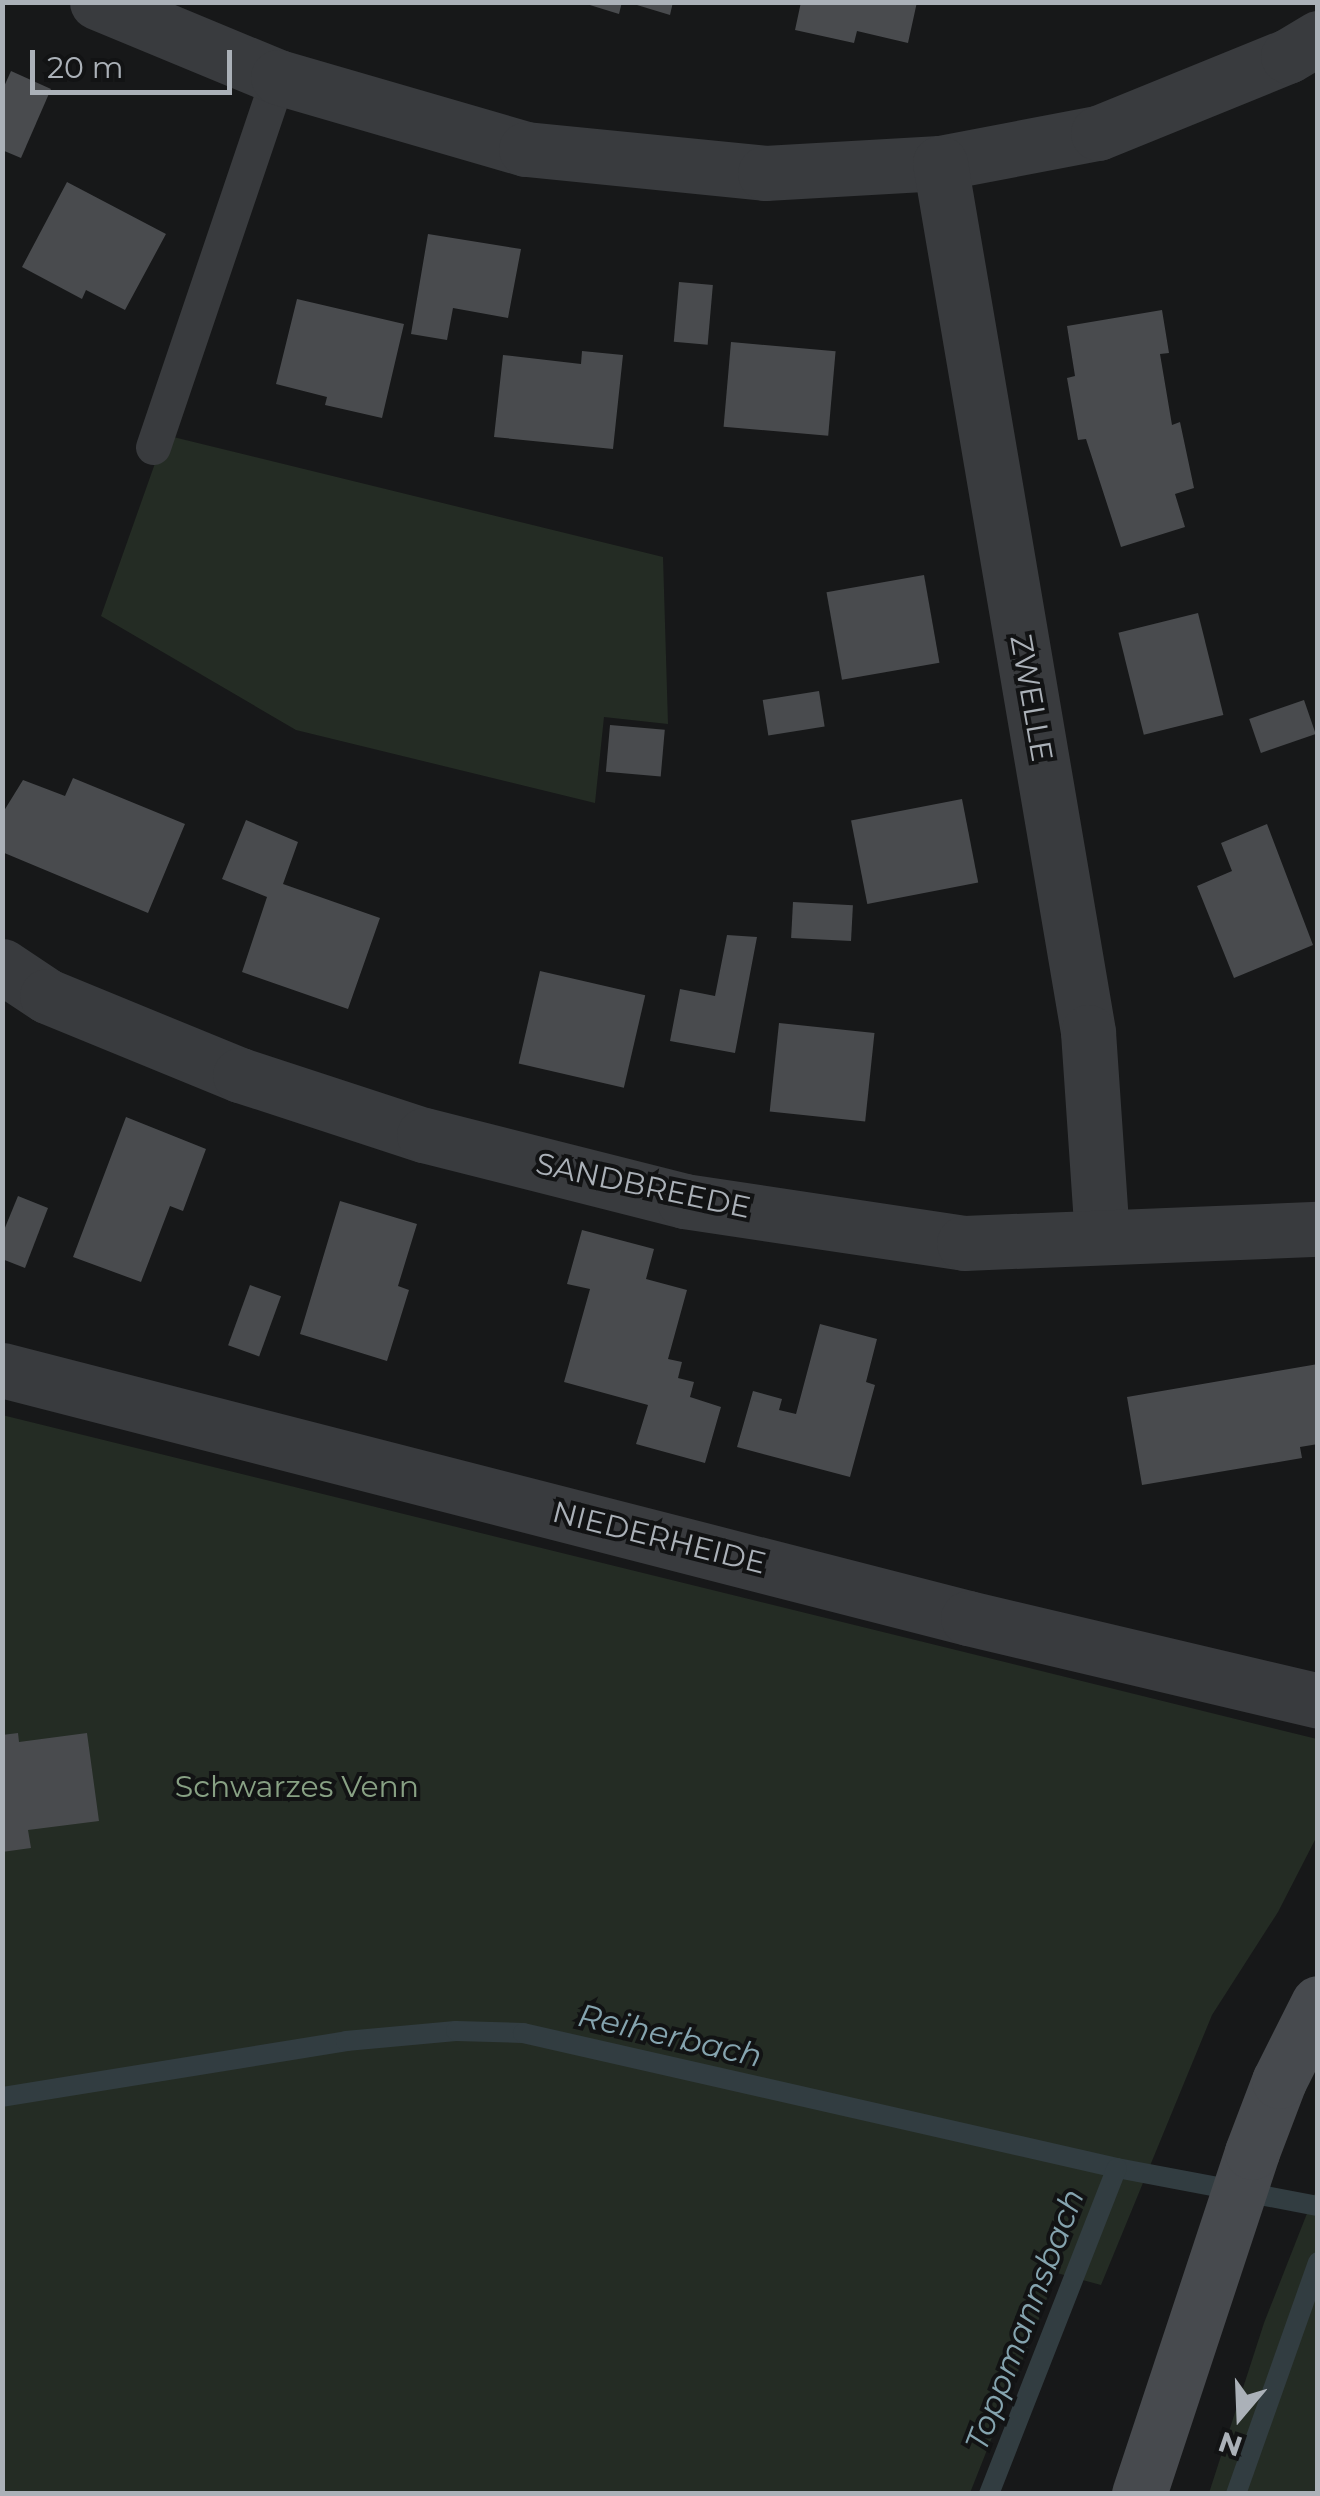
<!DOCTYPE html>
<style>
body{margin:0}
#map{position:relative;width:1320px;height:2496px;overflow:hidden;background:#171819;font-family:Montserrat,sans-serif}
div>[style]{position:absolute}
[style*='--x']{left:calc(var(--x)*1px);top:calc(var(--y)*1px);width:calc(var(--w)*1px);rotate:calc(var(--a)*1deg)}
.green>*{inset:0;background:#242c24}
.stream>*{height:20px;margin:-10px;padding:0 10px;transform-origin:10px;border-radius:10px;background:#323d41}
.building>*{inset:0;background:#494b4e;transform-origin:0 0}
.lane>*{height:35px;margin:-17.5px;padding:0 17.5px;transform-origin:17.5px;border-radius:17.5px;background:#393b3e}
.street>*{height:55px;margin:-27.5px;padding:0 27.5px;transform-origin:27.5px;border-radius:27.5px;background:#393b3e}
.secondary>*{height:55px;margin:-27.5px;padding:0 27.5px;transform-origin:27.5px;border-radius:27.5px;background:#474a4e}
span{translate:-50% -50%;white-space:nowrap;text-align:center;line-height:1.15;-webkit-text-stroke:8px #121314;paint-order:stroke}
.street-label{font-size:30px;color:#abb1b8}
.park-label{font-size:30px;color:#88a184}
.water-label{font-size:32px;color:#85a4af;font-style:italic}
.frame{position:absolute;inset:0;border:5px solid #abb1b8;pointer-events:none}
.north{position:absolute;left:1190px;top:2366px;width:100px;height:100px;-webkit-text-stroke:8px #121314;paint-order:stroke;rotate:199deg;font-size:28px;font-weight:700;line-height:40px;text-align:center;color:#abb1b8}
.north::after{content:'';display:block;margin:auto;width:35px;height:45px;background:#abb1b8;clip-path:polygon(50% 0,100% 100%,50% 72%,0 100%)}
.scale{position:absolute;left:30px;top:50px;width:202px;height:45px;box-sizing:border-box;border:5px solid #abb1b8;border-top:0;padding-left:12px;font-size:30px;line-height:35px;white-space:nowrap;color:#abb1b8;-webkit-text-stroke:8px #121314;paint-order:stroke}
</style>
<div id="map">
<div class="green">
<i style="clip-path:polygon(165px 435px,663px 557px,668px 724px,604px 717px,595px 803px,296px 730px,101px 616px)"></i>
<i style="clip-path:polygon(2px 1415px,1317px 1739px,1317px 1836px,1278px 1912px,1212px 2015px,1101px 2285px,1057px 2273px,970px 2493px,3px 2493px)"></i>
<i style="clip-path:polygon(1317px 2188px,1317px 2493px,1209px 2493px,1264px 2323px)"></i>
</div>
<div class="stream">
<i style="--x:2;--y:2097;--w:349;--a:-9.2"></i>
<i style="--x:346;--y:2041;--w:110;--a:-5.2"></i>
<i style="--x:456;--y:2031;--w:67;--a:1.7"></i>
<i style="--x:523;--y:2033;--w:609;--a:12.8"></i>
<i style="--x:1117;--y:2168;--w:205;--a:10.7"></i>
<i style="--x:989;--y:2494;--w:350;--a:-68.6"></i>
<i style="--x:1236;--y:2494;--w:246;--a:-70.5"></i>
</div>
<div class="building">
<i style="clip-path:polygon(580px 2px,622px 2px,619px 14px)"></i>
<i style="clip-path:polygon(627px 2px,673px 2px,670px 15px)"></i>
<i style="clip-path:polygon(801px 2px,917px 2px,908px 43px,857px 31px,854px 43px,795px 30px)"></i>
<i style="clip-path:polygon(11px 71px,51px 89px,21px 158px,2px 150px,2px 91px)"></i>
<i style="clip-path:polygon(67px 182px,166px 234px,125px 310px,86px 290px,82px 299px,22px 267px)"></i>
<i style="clip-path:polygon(428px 234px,521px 249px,508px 318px,453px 308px,447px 340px,411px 334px)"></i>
<i style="left:679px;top:282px;width:34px;height:60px;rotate:5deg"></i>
<i style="clip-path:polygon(297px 299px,404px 324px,382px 418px,325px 405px,327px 397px,276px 384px)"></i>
<i style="clip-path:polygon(1162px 310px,1169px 353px,1160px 354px,1172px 425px,1180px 422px,1194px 488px,1175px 494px,1185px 527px,1121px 547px,1086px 439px,1078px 440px,1067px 378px,1075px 376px,1067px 326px)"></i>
<i style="left:731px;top:342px;width:105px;height:85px;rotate:5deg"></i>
<i style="clip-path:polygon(582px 351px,623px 355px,613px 449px,494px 437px,503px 355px,581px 364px)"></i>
<i style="left:924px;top:575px;width:89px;height:99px;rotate:80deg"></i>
<i style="left:1198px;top:613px;width:105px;height:82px;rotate:76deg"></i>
<i style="left:819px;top:691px;width:36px;height:57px;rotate:81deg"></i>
<i style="left:1304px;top:700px;width:36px;height:58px;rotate:71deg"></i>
<i style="left:610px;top:725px;width:55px;height:47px;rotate:5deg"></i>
<i style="clip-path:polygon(73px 778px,185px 824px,148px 913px,2px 852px,2px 814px,23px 780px,65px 796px)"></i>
<i style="left:962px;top:799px;width:85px;height:113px;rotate:79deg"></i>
<i style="clip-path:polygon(246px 820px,298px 842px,283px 884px,380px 918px,348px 1009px,242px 972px,267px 897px,222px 879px)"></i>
<i style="clip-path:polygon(1267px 824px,1313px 945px,1234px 978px,1197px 886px,1232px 871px,1221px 843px)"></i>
<i style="left:793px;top:902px;width:60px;height:36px;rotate:3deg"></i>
<i style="clip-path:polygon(727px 935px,757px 937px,735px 1053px,670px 1041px,680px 989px,715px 996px)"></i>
<i style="left:540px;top:971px;width:108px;height:95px;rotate:13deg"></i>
<i style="left:779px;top:1023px;width:96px;height:89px;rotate:6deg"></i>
<i style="clip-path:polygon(126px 1117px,206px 1149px,183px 1211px,170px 1206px,141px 1282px,73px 1257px)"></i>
<i style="clip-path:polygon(18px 1196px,48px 1208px,25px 1268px,2px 1259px,2px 1235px)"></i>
<i style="clip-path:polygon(340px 1201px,417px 1224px,398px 1286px,409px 1290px,387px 1361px,300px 1334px)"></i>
<i style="clip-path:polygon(582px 1230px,654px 1249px,646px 1279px,687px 1290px,668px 1359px,682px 1362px,678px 1378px,694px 1382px,690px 1397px,721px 1407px,705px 1463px,636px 1444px,648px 1405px,564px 1382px,590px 1289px,567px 1284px)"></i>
<i style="left:250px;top:1285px;width:33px;height:64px;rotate:20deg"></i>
<i style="clip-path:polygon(820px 1324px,877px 1339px,866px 1382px,875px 1385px,850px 1477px,737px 1447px,753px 1391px,782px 1399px,779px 1410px,796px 1414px)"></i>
<i style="clip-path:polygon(1318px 1364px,1318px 1444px,1300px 1447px,1302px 1458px,1142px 1485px,1127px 1397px)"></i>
<i style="clip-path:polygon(18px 1733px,19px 1742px,87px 1733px,99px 1821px,28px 1830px,31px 1848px,2px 1852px,2px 1735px)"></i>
</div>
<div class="lane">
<i style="--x:153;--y:447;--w:391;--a:-71.3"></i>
</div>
<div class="street">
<i style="--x:97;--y:2;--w:196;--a:22.5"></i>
<i style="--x:278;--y:77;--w:258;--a:16.2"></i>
<i style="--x:526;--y:149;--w:240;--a:5.7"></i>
<i style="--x:765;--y:173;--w:175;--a:-3.3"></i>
<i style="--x:940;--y:163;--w:161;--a:-10.8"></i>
<i style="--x:1098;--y:133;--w:205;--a:-22.1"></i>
<i style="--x:1288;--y:56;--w:35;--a:-31"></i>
<i style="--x:940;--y:163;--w:882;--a:80.33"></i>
<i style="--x:1088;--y:1032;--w:203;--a:86.1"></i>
<i style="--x:2;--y:966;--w:54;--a:33.7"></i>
<i style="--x:47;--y:996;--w:209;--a:22.3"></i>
<i style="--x:240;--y:1075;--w:194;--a:18.1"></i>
<i style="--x:424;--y:1135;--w:268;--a:14.2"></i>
<i style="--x:684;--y:1201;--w:283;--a:8.5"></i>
<i style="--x:964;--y:1243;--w:354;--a:-2.3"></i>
<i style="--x:2;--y:1370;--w:997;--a:14.4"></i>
<i style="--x:968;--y:1618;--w:360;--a:13.3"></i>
</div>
<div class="secondary">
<i style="--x:1139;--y:2494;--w:360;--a:-71.7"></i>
<i style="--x:1252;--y:2152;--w:76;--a:-69.2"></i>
<i style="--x:1279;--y:2081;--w:87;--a:-63.4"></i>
</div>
<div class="street-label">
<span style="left:1031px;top:698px;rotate:80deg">ZWELLE</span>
<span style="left:643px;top:1186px;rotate:12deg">SANDBREEDE</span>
<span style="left:659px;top:1538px;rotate:14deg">NIEDERHEIDE</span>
</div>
<div class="park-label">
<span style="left:297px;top:1787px">Schwarzes Venn</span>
</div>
<div class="water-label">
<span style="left:670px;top:2036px;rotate:13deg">Reiherbach</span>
<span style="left:1025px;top:2320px;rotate:-69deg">Toppmannsbach</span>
</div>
<div class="frame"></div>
<div class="north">N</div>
<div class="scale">20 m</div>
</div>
